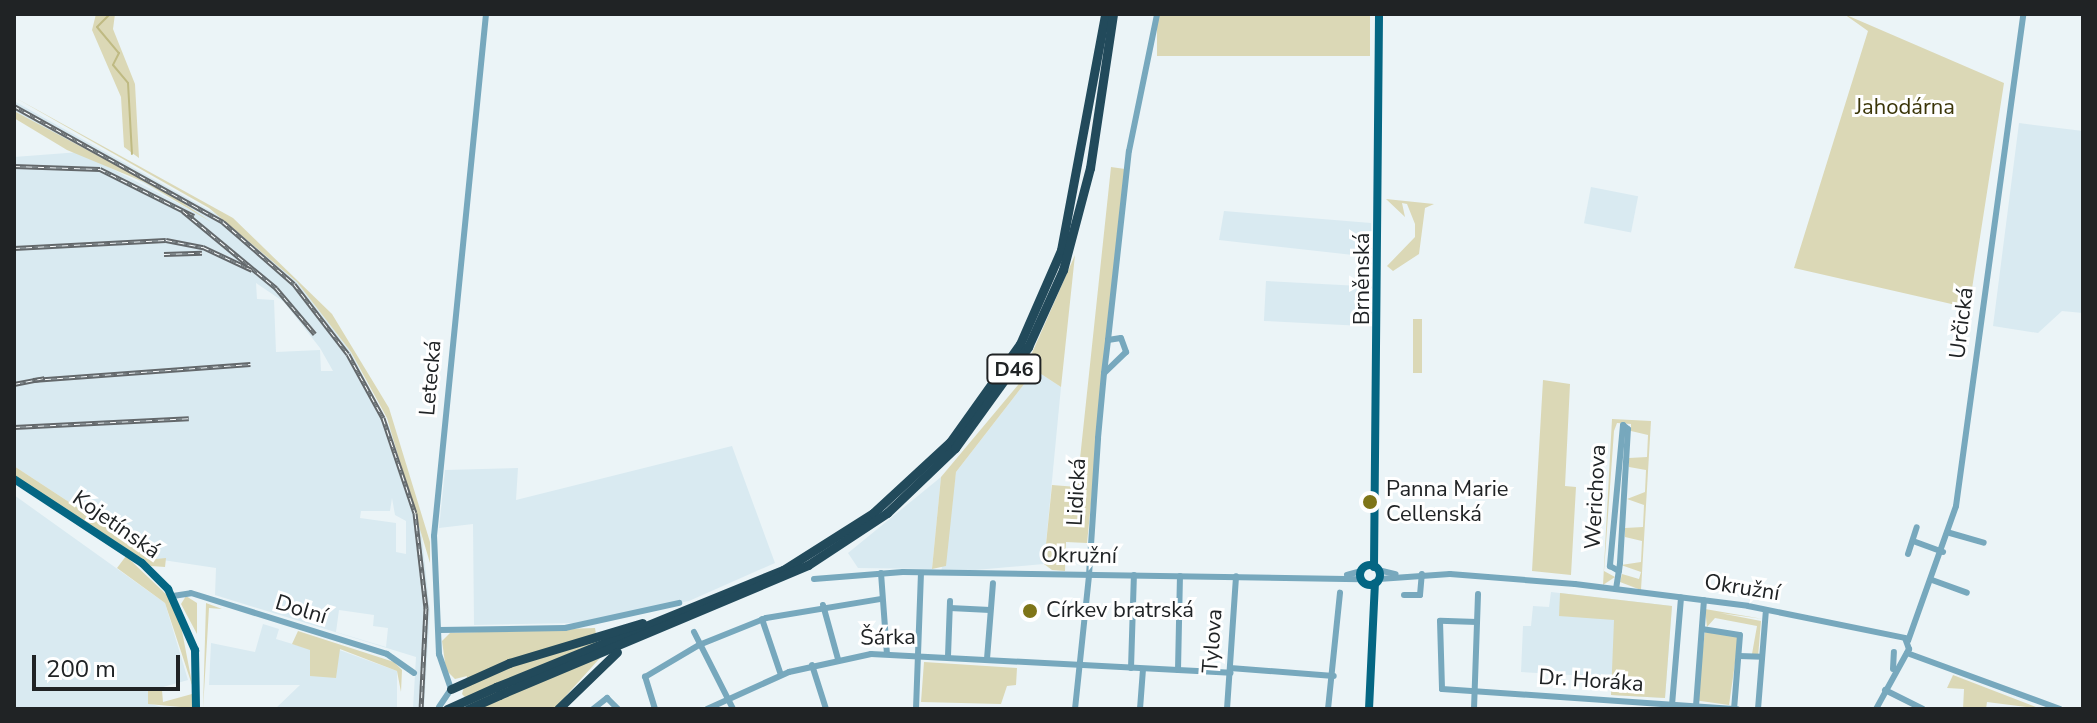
<!DOCTYPE html>
<meta charset="utf-8">
<style>
body{margin:0}
#map{position:relative;width:2097px;height:723px;overflow:hidden;background:#ebf4f7;font-family:"Nunito Sans",sans-serif}
div>[style]{position:absolute}
[style*='--x']{left:calc(var(--x)*1px);top:calc(var(--y)*1px);width:calc(var(--w)*1px);rotate:calc(var(--a)*1deg)}
.built>*{inset:0;background:#d9eaf1;transform-origin:0 0}
.green>*{inset:0;background:#dbd8b6;transform-origin:0 0}
.stream>*{height:2px;margin:-1px;padding:0 1px;transform-origin:1px;border-radius:1px;background:#bfba83}
.minor>*{height:6px;margin:-3px;padding:0 3px;transform-origin:3px;border-radius:3px;background:#77a8bd}
.major>*{height:8px;margin:-4px;padding:0 4px;transform-origin:4px;border-radius:4px;background:#046683}
.major>.ring{margin:-4px;padding:0;box-sizing:content-box;background:none;border:8px solid #046683;border-radius:50%}
.highway>*{height:9px;margin:-4.5px;padding:0 4.5px;transform-origin:4.5px;border-radius:4.5px;background:#224a5b}
.rail>*{height:5px;margin-top:-2.5px;transform-origin:0;background:repeating-linear-gradient(90deg,#fff 0 6px,#63686b 0 12px);box-sizing:border-box;border-block:2px solid #63686b}
.highway-bridge>*{height:9px;margin:-4.5px;padding:0 4.5px;transform-origin:4.5px;border-radius:4.5px;background:#224a5b}
.dots>*{width:22px;height:22px;translate:-50% -50%;box-sizing:border-box;border:4px solid #fff;border-radius:50%}
span{translate:-50% -50%;white-space:nowrap;text-align:center;line-height:1.15;-webkit-text-stroke:6px #fff;paint-order:stroke}
.shield-label span{padding:2px 6px;background:#fff;border:2px solid;border-radius:6px;-webkit-text-stroke-width:0}
.shield-label{font-size:20px;color:#202325;font-weight:700}
.park-label{font-size:22px;color:#3b3609}
.street-label{font-size:22px;color:#202325}
.poi-label{font-size:22px;color:#202325}
.left{translate:0 -50%;text-align:left}
.frame{position:absolute;inset:0;border:16px solid #202325;pointer-events:none}
.scale{position:absolute;left:32px;top:655px;width:148px;height:36px;box-sizing:border-box;border:4px solid #202325;border-top:0;padding-left:10px;font-size:24px;line-height:28px;white-space:nowrap;color:#202325;-webkit-text-stroke:6px #fff;paint-order:stroke}
</style>
<div id="map">
<div class="built">
<i style="clip-path:polygon(evenodd,14px 101px,225px 219px,297px 281px,351px 352px,395px 438px,420px 520px,430px 611px,424px 709px,413px 709px,416px 657px,215px 595px,216px 568px,156px 559px,14px 466px,14px 157px,80px 152px,208px 219px,14px 111px,14px 101px,256px 283px,284px 302px,320px 348px,333px 371px,321px 371px,320px 350px,276px 352px,274px 300px,257px 299px,256px 283px,14px 101px,392px 498px,395px 515px,406px 521px,406px 554px,396px 552px,396px 523px,360px 518px,361px 511px,390px 511px,392px 498px,14px 101px,339px 610px,374px 615px,373px 626px,388px 628px,386px 647px,336px 632px,339px 610px)"></i>
<i style="clip-path:polygon(2019px 123px,2083px 131px,2083px 313px,2062px 311px,2038px 333px,1993px 326px)"></i>
<i style="left:1591px;top:187px;width:48px;height:37px;rotate:11deg"></i>
<i style="clip-path:polygon(1224px 211px,1371px 223px,1371px 257px,1219px 240px)"></i>
<i style="left:1266px;top:281px;width:94px;height:40px;rotate:3deg"></i>
<i style="clip-path:polygon(1035px 370px,1061px 387px,1044px 564px,941px 573px,956px 472px)"></i>
<i style="clip-path:polygon(732px 446px,775px 563px,689px 601px,574px 623px,474px 625px,473px 524px,439px 528px,445px 470px,518px 468px,516px 500px)"></i>
<i style="clip-path:polygon(941px 477px,932px 569px,858px 568px,848px 553px)"></i>
<i style="clip-path:polygon(14px 495px,165px 603px,188px 680px,149px 691px,148px 703px,169px 709px,14px 709px)"></i>
<i style="clip-path:polygon(1551px 592px,1672px 606px,1665px 698px,1611px 695px,1611px 686px,1589px 684px,1589px 676px,1521px 672px,1523px 626px,1531px 626px,1533px 606px,1549px 607px)"></i>
<i style="clip-path:polygon(263px 624px,279px 629px,276px 639px,309px 649px,312px 640px,397px 671px,397px 709px,275px 709px,300px 685px,209px 685px,211px 643px,255px 652px)"></i>
</div>
<div class="green">
<i style="clip-path:polygon(96px 14px,115px 14px,113px 29px,135px 84px,139px 158px,124px 147px,121px 97px,92px 30px)"></i>
<i style="left:1157px;top:14px;width:213px;height:42px"></i>
<i style="clip-path:polygon(1844px 14px,2004px 83px,1969px 308px,1794px 268px,1868px 31px)"></i>
<i style="clip-path:polygon(14px 97px,233px 218px,332px 314px,389px 408px,430px 542px,430px 563px,387px 418px,351px 352px,297px 282px,209px 208px)"></i>
<i style="clip-path:polygon(14px 111px,170px 194px,211px 222px,144px 182px,67px 150px,14px 118px)"></i>
<i style="clip-path:polygon(1111px 167px,1125px 169px,1087px 543px,1066px 542px,1065px 571px,1052px 570px,1044px 564px,1052px 485px,1077px 487px)"></i>
<i style="clip-path:polygon(1386px 199px,1434px 204px,1425px 208px,1419px 254px,1393px 271px,1387px 266px,1415px 237px,1415px 224px,1407px 204px,1402px 203px,1405px 217px)"></i>
<i style="clip-path:polygon(1075px 255px,1061px 387px,1035px 370px,956px 472px,946px 566px,932px 569px,941px 477px,1018px 385px)"></i>
<i style="left:1413px;top:319px;width:9px;height:54px"></i>
<i style="clip-path:polygon(1543px 380px,1570px 384px,1565px 486px,1576px 487px,1571px 575px,1532px 571px)"></i>
<i style="clip-path:polygon(1612px 419px,1651px 421px,1641px 590px,1620px 582px,1622px 574px,1639px 579px,1641px 572px,1621px 565px,1641px 562px,1642px 541px,1625px 537px,1625px 528px,1643px 527px,1644px 505px,1627px 499px,1645px 492px,1646px 470px,1629px 467px,1629px 458px,1647px 457px,1648px 435px,1631px 431px,1631px 424px,1617px 423px,1614px 431px,1604px 571px,1615px 577px,1603px 585px)"></i>
<i style="clip-path:polygon(14px 466px,156px 559px,166px 558px,165px 567px,151px 566px,14px 476px)"></i>
<i style="clip-path:polygon(126px 556px,170px 598px,181px 626px,193px 688px,165px 603px,117px 568px)"></i>
<i style="clip-path:polygon(1560px 593px,1672px 606px,1665px 698px,1611px 695px,1614px 620px,1559px 616px)"></i>
<i style="clip-path:polygon(186px 596px,197px 603px,197px 634px,181px 604px)"></i>
<i style="clip-path:polygon(206px 603px,222px 609px,209px 608px,203px 709px)"></i>
<i style="clip-path:polygon(1705px 609px,1763px 619px,1720px 613px,1761px 621px,1758px 657px,1752px 654px,1757px 626px,1715px 618px,1707px 627px)"></i>
<i style="clip-path:polygon(595px 628px,600px 658px,554px 709px,476px 709px,462px 694px,467px 676px,455px 679px,446px 670px,442px 641px,450px 633px)"></i>
<i style="clip-path:polygon(298px 631px,394px 662px,402px 670px,401px 692px,397px 671px,340px 649px,336px 678px,310px 676px,310px 650px,292px 644px)"></i>
<i style="left:1705px;top:632px;width:34px;height:69px;rotate:8deg"></i>
<i style="clip-path:polygon(924px 662px,1017px 668px,1016px 685px,1007px 686px,1001px 704px,921px 702px)"></i>
<i style="clip-path:polygon(1953px 675px,2041px 709px,1987px 702px,1986px 709px,1963px 709px,1964px 689px,1947px 688px)"></i>
<i style="clip-path:polygon(162px 690px,163px 702px,192px 694px,192px 708px,148px 704px,148px 691px)"></i>
</div>
<div class="stream">
<i style="--x:110;--y:14;--w:18;--a:135"></i>
<i style="--x:97;--y:27;--w:34;--a:50"></i>
<i style="--x:119;--y:53;--w:13;--a:117"></i>
<i style="--x:113;--y:65;--w:23;--a:50"></i>
<i style="--x:128;--y:83;--w:71;--a:86.8"></i>
</div>
<div class="minor">
<i style="--x:1108;--y:340;--w:190;--a:-83.7"></i>
<i style="--x:1129;--y:151;--w:140;--a:-78.4"></i>
<i style="--x:1950;--y:533;--w:35;--a:16"></i>
<i style="--x:1913;--y:541;--w:32;--a:20"></i>
<i style="--x:1908;--y:554;--w:28;--a:-72"></i>
<i style="--x:1378;--y:570;--w:18;--a:13"></i>
<i style="--x:881;--y:573;--w:81;--a:85.8"></i>
<i style="--x:1347;--y:575;--w:15;--a:-16"></i>
<i style="--x:814;--y:579;--w:89;--a:-4.5"></i>
<i style="--x:903;--y:572;--w:458;--a:0.9"></i>
<i style="--x:1379;--y:579;--w:71;--a:-4"></i>
<i style="--x:1450;--y:574;--w:125;--a:4.6"></i>
<i style="--x:1575;--y:584;--w:174;--a:7.2"></i>
<i style="--x:1748;--y:606;--w:160;--a:11.5"></i>
<i style="--x:1905;--y:638;--w:12;--a:70"></i>
<i style="--x:1909;--y:649;--w:68;--a:118.8"></i>
<i style="--x:1932;--y:580;--w:37;--a:20"></i>
<i style="--x:1616;--y:589;--w:18;--a:-81"></i>
<i style="--x:1619;--y:571;--w:8;--a:-83"></i>
<i style="--x:1620;--y:563;--w:134;--a:-86.6"></i>
<i style="--x:1628;--y:429;--w:6;--a:-141"></i>
<i style="--x:1623;--y:425;--w:142;--a:95.3"></i>
<i style="--x:1610;--y:566;--w:10;--a:29"></i>
<i style="--x:1404;--y:595;--w:16;--a:0"></i>
<i style="--x:1420;--y:595;--w:21;--a:-85"></i>
<i style="--x:173;--y:596;--w:18;--a:-9"></i>
<i style="--x:191;--y:593;--w:205;--a:17.3"></i>
<i style="--x:387;--y:654;--w:33;--a:35"></i>
<i style="--x:823;--y:605;--w:56;--a:74.5"></i>
<i style="--x:950;--y:608;--w:40;--a:2.9"></i>
<i style="--x:762;--y:619;--w:59;--a:71.3"></i>
<i style="--x:1477;--y:622;--w:37;--a:-178"></i>
<i style="--x:1440;--y:621;--w:68;--a:88.3"></i>
<i style="--x:1442;--y:689;--w:296;--a:3.9"></i>
<i style="--x:1702;--y:629;--w:38;--a:9"></i>
<i style="--x:1740;--y:635;--w:74;--a:94.6"></i>
<i style="--x:439;--y:630;--w:126;--a:-0.9"></i>
<i style="--x:565;--y:628;--w:117;--a:-12.4"></i>
<i style="--x:694;--y:632;--w:86;--a:63.1"></i>
<i style="--x:1908;--y:641;--w:143;--a:-70.4"></i>
<i style="--x:1956;--y:506;--w:497;--a:-82.2"></i>
<i style="--x:1907;--y:653;--w:163;--a:20.1"></i>
<i style="--x:948;--y:656;--w:55;--a:-87.9"></i>
<i style="--x:1739;--y:656;--w:23;--a:2"></i>
<i style="--x:987;--y:659;--w:76;--a:-85.5"></i>
<i style="--x:812;--y:665;--w:46;--a:72.3"></i>
<i style="--x:1131;--y:668;--w:93;--a:-88.2"></i>
<i style="--x:1230;--y:668;--w:104;--a:4.4"></i>
<i style="--x:1893;--y:669;--w:17;--a:-87"></i>
<i style="--x:1178;--y:670;--w:94;--a:-88.8"></i>
<i style="--x:1885;--y:690;--w:42;--a:26.6"></i>
<i style="--x:1672;--y:705;--w:108;--a:-85.2"></i>
<i style="--x:1696;--y:706;--w:106;--a:-85.7"></i>
<i style="--x:439;--y:707;--w:22;--a:-56"></i>
<i style="--x:451;--y:689;--w:37;--a:-109"></i>
<i style="--x:439;--y:654;--w:118;--a:-92.4"></i>
<i style="--x:434;--y:536;--w:525;--a:-84.31"></i>
<i style="--x:593;--y:709;--w:18;--a:-38"></i>
<i style="--x:607;--y:698;--w:16;--a:45"></i>
<i style="--x:655;--y:709;--w:34;--a:-107"></i>
<i style="--x:645;--y:677;--w:63;--a:-30.7"></i>
<i style="--x:699;--y:645;--w:72;--a:-21.9"></i>
<i style="--x:766;--y:618;--w:117;--a:-9.4"></i>
<i style="--x:707;--y:709;--w:90;--a:-24.3"></i>
<i style="--x:789;--y:672;--w:84;--a:-12.4"></i>
<i style="--x:871;--y:654;--w:360;--a:3"></i>
<i style="--x:916;--y:709;--w:134;--a:-87.9"></i>
<i style="--x:1075;--y:709;--w:135;--a:-84"></i>
<i style="--x:1089;--y:575;--w:137;--a:-86.2"></i>
<i style="--x:1098;--y:438;--w:65;--a:-84.7"></i>
<i style="--x:1104;--y:373;--w:33;--a:-83"></i>
<i style="--x:1108;--y:340;--w:13;--a:-9"></i>
<i style="--x:1121;--y:338;--w:15;--a:70"></i>
<i style="--x:1126;--y:352;--w:30;--a:136"></i>
<i style="--x:1140;--y:709;--w:40;--a:-85.7"></i>
<i style="--x:1227;--y:709;--w:133;--a:-86.1"></i>
<i style="--x:1328;--y:709;--w:117;--a:-84.1"></i>
<i style="--x:1474;--y:709;--w:115;--a:-88"></i>
<i style="--x:1758;--y:709;--w:99;--a:-85.4"></i>
</div>
<div class="major">
<i style="--x:14;--y:479;--w:153;--a:33.3"></i>
<i style="--x:142;--y:563;--w:37;--a:45"></i>
<i style="--x:168;--y:589;--w:67;--a:66.1"></i>
<i style="--x:195;--y:650;--w:59;--a:89"></i>
<i class="ring" style="left:1360px;top:565px;width:12px;height:12px"></i>
<i style="--x:1374;--y:567;--w:553;--a:-89.48"></i>
<i style="--x:1369;--y:709;--w:126;--a:-87.3"></i>
</div>
<div class="highway">
<i style="--x:496;--y:687;--w:310;--a:-22.2"></i>
<i style="--x:783;--y:570;--w:107;--a:-32.3"></i>
<i style="--x:873;--y:513;--w:105;--a:-42.7"></i>
<i style="--x:950;--y:442;--w:120;--a:-54.5"></i>
<i style="--x:1020;--y:344;--w:103;--a:-66.4"></i>
<i style="--x:1061;--y:250;--w:240;--a:-79.4"></i>
<i style="--x:451;--y:689;--w:64;--a:-24.1"></i>
<i style="--x:509;--y:663;--w:139;--a:-16.7"></i>
<i style="--x:499;--y:695;--w:335;--a:-22.8"></i>
<i style="--x:808;--y:565;--w:95;--a:-33.4"></i>
<i style="--x:887;--y:513;--w:94;--a:-43.7"></i>
<i style="--x:955;--y:448;--w:125;--a:-54.1"></i>
<i style="--x:1028;--y:347;--w:85;--a:-65.6"></i>
<i style="--x:1063;--y:270;--w:106;--a:-75.2"></i>
<i style="--x:1090;--y:168;--w:156;--a:-81.5"></i>
<i style="--x:558;--y:709;--w:82;--a:-44"></i>
</div>
<div class="rail">
<i style="--x:14;--y:106;--w:239;--a:29"></i>
<i style="--x:223;--y:222;--w:94;--a:41.1"></i>
<i style="--x:294;--y:284;--w:88;--a:52.4"></i>
<i style="--x:348;--y:354;--w:73;--a:61.3"></i>
<i style="--x:383;--y:418;--w:100;--a:71.4"></i>
<i style="--x:415;--y:513;--w:96;--a:83.4"></i>
<i style="--x:426;--y:608;--w:101;--a:92.8"></i>
<i style="--x:14;--y:166;--w:86;--a:2"></i>
<i style="--x:100;--y:169;--w:105;--a:26.6"></i>
<i style="--x:183;--y:211;--w:121;--a:39.6"></i>
<i style="--x:276;--y:288;--w:60;--a:49.7"></i>
<i style="--x:14;--y:248;--w:152;--a:-3"></i>
<i style="--x:166;--y:240;--w:38;--a:11"></i>
<i style="--x:203;--y:247;--w:54;--a:25.1"></i>
<i style="--x:164;--y:254;--w:38;--a:-2"></i>
<i style="--x:33;--y:380;--w:218;--a:-4.2"></i>
<i style="--x:14;--y:384;--w:31;--a:-11"></i>
<i style="--x:14;--y:427;--w:175;--a:-2.9"></i>
</div>
<div class="highway-bridge">
<i style="--x:447;--y:709;--w:54;--a:-24.2"></i>
<i style="--x:468;--y:709;--w:34;--a:-24"></i>
</div>
<div class="dots">
<i style="left:1370px;top:502px;background:#7e7518"></i>
<i style="left:1030px;top:611px;background:#7e7518"></i>
</div>
<div class="shield-label">
<span style="left:1014px;top:369px">D46</span>
</div>
<div class="park-label">
<span style="left:1905px;top:108px">Jahodárna</span>
</div>
<div class="street-label">
<span style="left:1363px;top:279px;rotate:-90deg">Brněnská</span>
<span style="left:1962px;top:323px;rotate:-83deg">Určická</span>
<span style="left:431px;top:378px;rotate:-85deg">Letecká</span>
<span style="left:1077px;top:492px;rotate:-87deg">Lidická</span>
<span style="left:1596px;top:497px;rotate:-87deg">Werichova</span>
<span style="left:116px;top:525px;rotate:35deg">Kojetínská</span>
<span style="left:1079px;top:556px;rotate:1deg">Okružní</span>
<span style="left:1742px;top:588px;rotate:9deg">Okružní</span>
<span style="left:301px;top:610px;rotate:17deg">Dolní</span>
<span style="left:888px;top:638px;rotate:-1deg">Šárka</span>
<span style="left:1213px;top:641px;rotate:-86deg">Tylova</span>
<span style="left:1591px;top:681px;rotate:4deg">Dr. Horáka</span>
</div>
<div class="poi-label">
<span class="left" style="left:1386px;top:502px">Panna Marie<br>Cellenská</span>
<span class="left" style="left:1046px;top:611px">Církev bratrská</span>
</div>
<div class="frame"></div>
<div class="scale">200 m</div>
</div>
